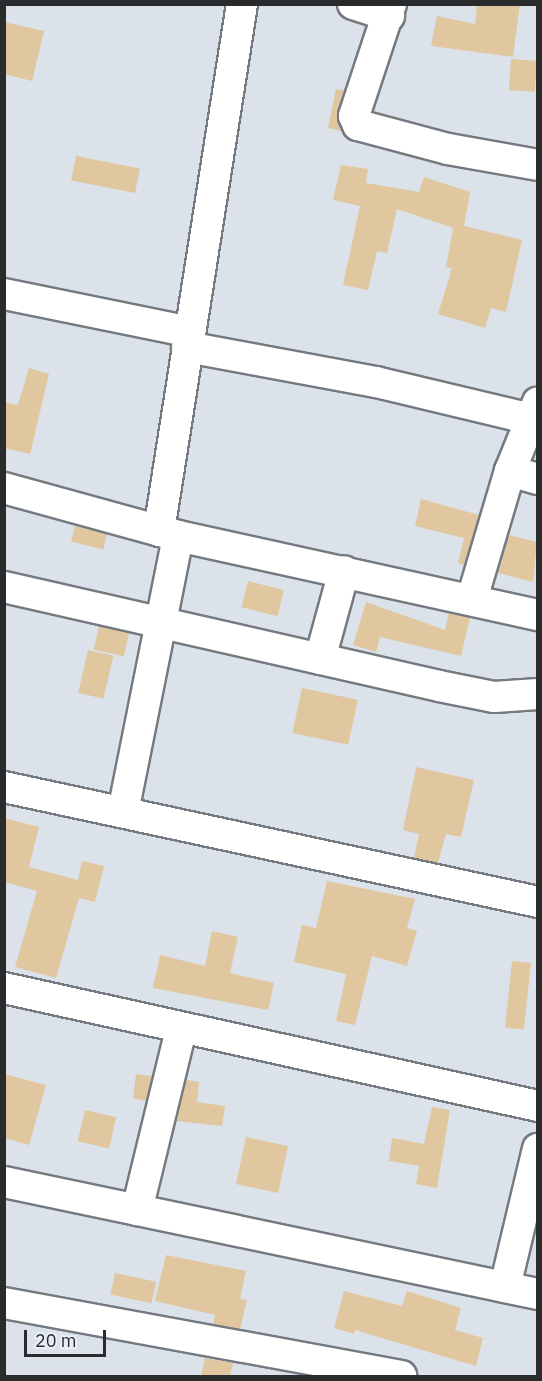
<!DOCTYPE html>
<style>
body{margin:0}
#map{position:relative;width:542px;height:1381px;overflow:hidden;background:#dce2e9;font-family:"IBM Plex Sans",sans-serif}
div>[style]{position:absolute}
[style*='--x']{left:calc(var(--x)*1px);top:calc(var(--y)*1px);width:calc(var(--w)*1px);rotate:calc(var(--a)*1deg)}
.building>*{inset:0;background:#e0c79f;transform-origin:0 0}
.roads{filter:drop-shadow(2px 0 #747a80) drop-shadow(-2px 0 #747a80) drop-shadow(0 2px #747a80) drop-shadow(0 -2px #747a80)}
.minor>*{height:30px;margin:-15px;padding:0 15px;transform-origin:15px;border-radius:15px;background:#fff}
span{translate:-50% -50%;white-space:nowrap;text-align:center;line-height:1.15;-webkit-text-stroke:4.5px #e9eff6;paint-order:stroke}
.frame{position:absolute;inset:0;border:6px solid #292b2d;pointer-events:none}
.scale{position:absolute;left:24px;top:1330px;width:82px;height:27px;box-sizing:border-box;border:3px solid #292b2d;border-top:0;padding-left:8px;font-size:18px;line-height:21px;white-space:nowrap;color:#292b2d;-webkit-text-stroke:4px #e9eff6;paint-order:stroke}
</style>
<div id="map">
<div class="building">
<i style="clip-path:polygon(477px 4px,520px 4px,513px 57px,431px 46px,437px 16px,475px 24px)"></i>
<i style="clip-path:polygon(4px 22px,44px 31px,32px 81px,4px 74px)"></i>
<i style="left:511px;top:59px;width:26px;height:31px;rotate:4deg"></i>
<i style="clip-path:polygon(336px 89px,344px 90px,338px 111px,342px 131px,328px 128px)"></i>
<i style="left:76px;top:156px;width:65px;height:25px;rotate:11deg"></i>
<i style="clip-path:polygon(341px 165px,368px 169px,366px 183px,419px 192px,424px 177px,470px 192px,464px 226px,522px 240px,506px 312px,491px 308px,485px 328px,438px 314px,452px 268px,446px 267px,453px 228px,397px 209px,387px 253px,377px 251px,368px 290px,343px 285px,360px 206px,333px 200px)"></i>
<i style="clip-path:polygon(29px 368px,49px 374px,30px 454px,4px 448px,4px 402px,18px 405px)"></i>
<i style="clip-path:polygon(421px 499px,479px 515px,464px 565px,458px 563px,464px 538px,415px 526px)"></i>
<i style="left:75px;top:526px;width:33px;height:16px;rotate:14deg"></i>
<i style="clip-path:polygon(509px 535px,537px 542px,533px 582px,498px 573px)"></i>
<i style="left:248px;top:581px;width:37px;height:27px;rotate:14deg"></i>
<i style="clip-path:polygon(366px 602px,445px 630px,449px 613px,470px 618px,461px 656px,380px 637px,376px 652px,353px 645px)"></i>
<i style="left:99px;top:626px;width:31px;height:24px;rotate:13deg"></i>
<i style="left:88px;top:650px;width:26px;height:44px;rotate:13deg"></i>
<i style="left:302px;top:688px;width:57px;height:46px;rotate:12deg"></i>
<i style="clip-path:polygon(416px 767px,474px 780px,461px 837px,446px 834px,438px 863px,414px 858px,419px 834px,403px 830px)"></i>
<i style="clip-path:polygon(4px 818px,39px 827px,29px 867px,78px 880px,82px 861px,104px 866px,95px 902px,79px 898px,56px 978px,15px 967px,37px 891px,4px 882px)"></i>
<i style="clip-path:polygon(327px 881px,415px 899px,407px 928px,417px 931px,407px 966px,372px 956px,355px 1025px,336px 1021px,346px 974px,294px 962px,302px 925px,316px 928px)"></i>
<i style="clip-path:polygon(212px 931px,238px 937px,230px 973px,274px 983px,268px 1010px,153px 988px,160px 955px,205px 966px)"></i>
<i style="left:512px;top:961px;width:19px;height:67px;rotate:6deg"></i>
<i style="clip-path:polygon(4px 1074px,46px 1085px,29px 1145px,4px 1138px)"></i>
<i style="left:136px;top:1074px;width:16px;height:25px;rotate:7deg"></i>
<i style="clip-path:polygon(186px 1080px,199px 1082px,197px 1102px,225px 1106px,222px 1126px,177px 1121px)"></i>
<i style="clip-path:polygon(432px 1107px,450px 1110px,437px 1188px,416px 1184px,419px 1166px,389px 1161px,392px 1138px,424px 1144px)"></i>
<i style="left:85px;top:1110px;width:32px;height:32px;rotate:13deg"></i>
<i style="left:246px;top:1137px;width:43px;height:48px;rotate:12deg"></i>
<i style="clip-path:polygon(166px 1255px,246px 1271px,240px 1299px,247px 1300px,240px 1329px,213px 1324px,215px 1315px,155px 1301px)"></i>
<i style="left:115px;top:1273px;width:42px;height:22px;rotate:12deg"></i>
<i style="clip-path:polygon(344px 1291px,402px 1306px,407px 1291px,461px 1308px,455px 1330px,483px 1338px,476px 1366px,355px 1330px,354px 1334px,334px 1328px)"></i>
<i style="clip-path:polygon(205px 1358px,233px 1363px,230px 1377px,201px 1377px)"></i>
</div>
<div class="roads">
<div class="minor">
<i style="--x:353;--y:4;--w:38;--a:18"></i>
<i style="--x:391;--y:4;--w:118;--a:108.3"></i>
<i style="--x:354;--y:116;--w:10;--a:66"></i>
<i style="--x:358;--y:125;--w:93;--a:14.9"></i>
<i style="--x:448;--y:149;--w:91;--a:10.1"></i>
<i style="--x:4;--y:294;--w:190;--a:11.5"></i>
<i style="--x:187;--y:347;--w:192;--a:10.5"></i>
<i style="--x:376;--y:382;--w:159;--a:13.4"></i>
<i style="--x:510;--y:471;--w:29;--a:16"></i>
<i style="--x:4;--y:488;--w:180;--a:15.4"></i>
<i style="--x:178;--y:536;--w:369;--a:12.4"></i>
<i style="--x:159;--y:531;--w:533;--a:-81.05"></i>
<i style="--x:4;--y:587;--w:446;--a:12.8"></i>
<i style="--x:439;--y:686;--w:56;--a:11.3"></i>
<i style="--x:494;--y:697;--w:44;--a:-3.9"></i>
<i style="--x:472;--y:599;--w:134;--a:-73.5"></i>
<i style="--x:510;--y:471;--w:74;--a:-67.9"></i>
<i style="--x:320;--y:659;--w:91;--a:-74.7"></i>
<i style="--x:4;--y:787;--w:546;--a:12.15"></i>
<i style="--x:123;--y:812;--w:281;--a:-78.7"></i>
<i style="--x:4;--y:988;--w:547;--a:12.46"></i>
<i style="--x:4;--y:1182;--w:546;--a:11.85"></i>
<i style="--x:137;--y:1210;--w:186;--a:-76.3"></i>
<i style="--x:505;--y:1287;--w:142;--a:-76.6"></i>
<i style="--x:4;--y:1303;--w:404;--a:10.4"></i>
</div>
</div>
<div class="frame"></div>
<div class="scale">20 m</div>
</div>
